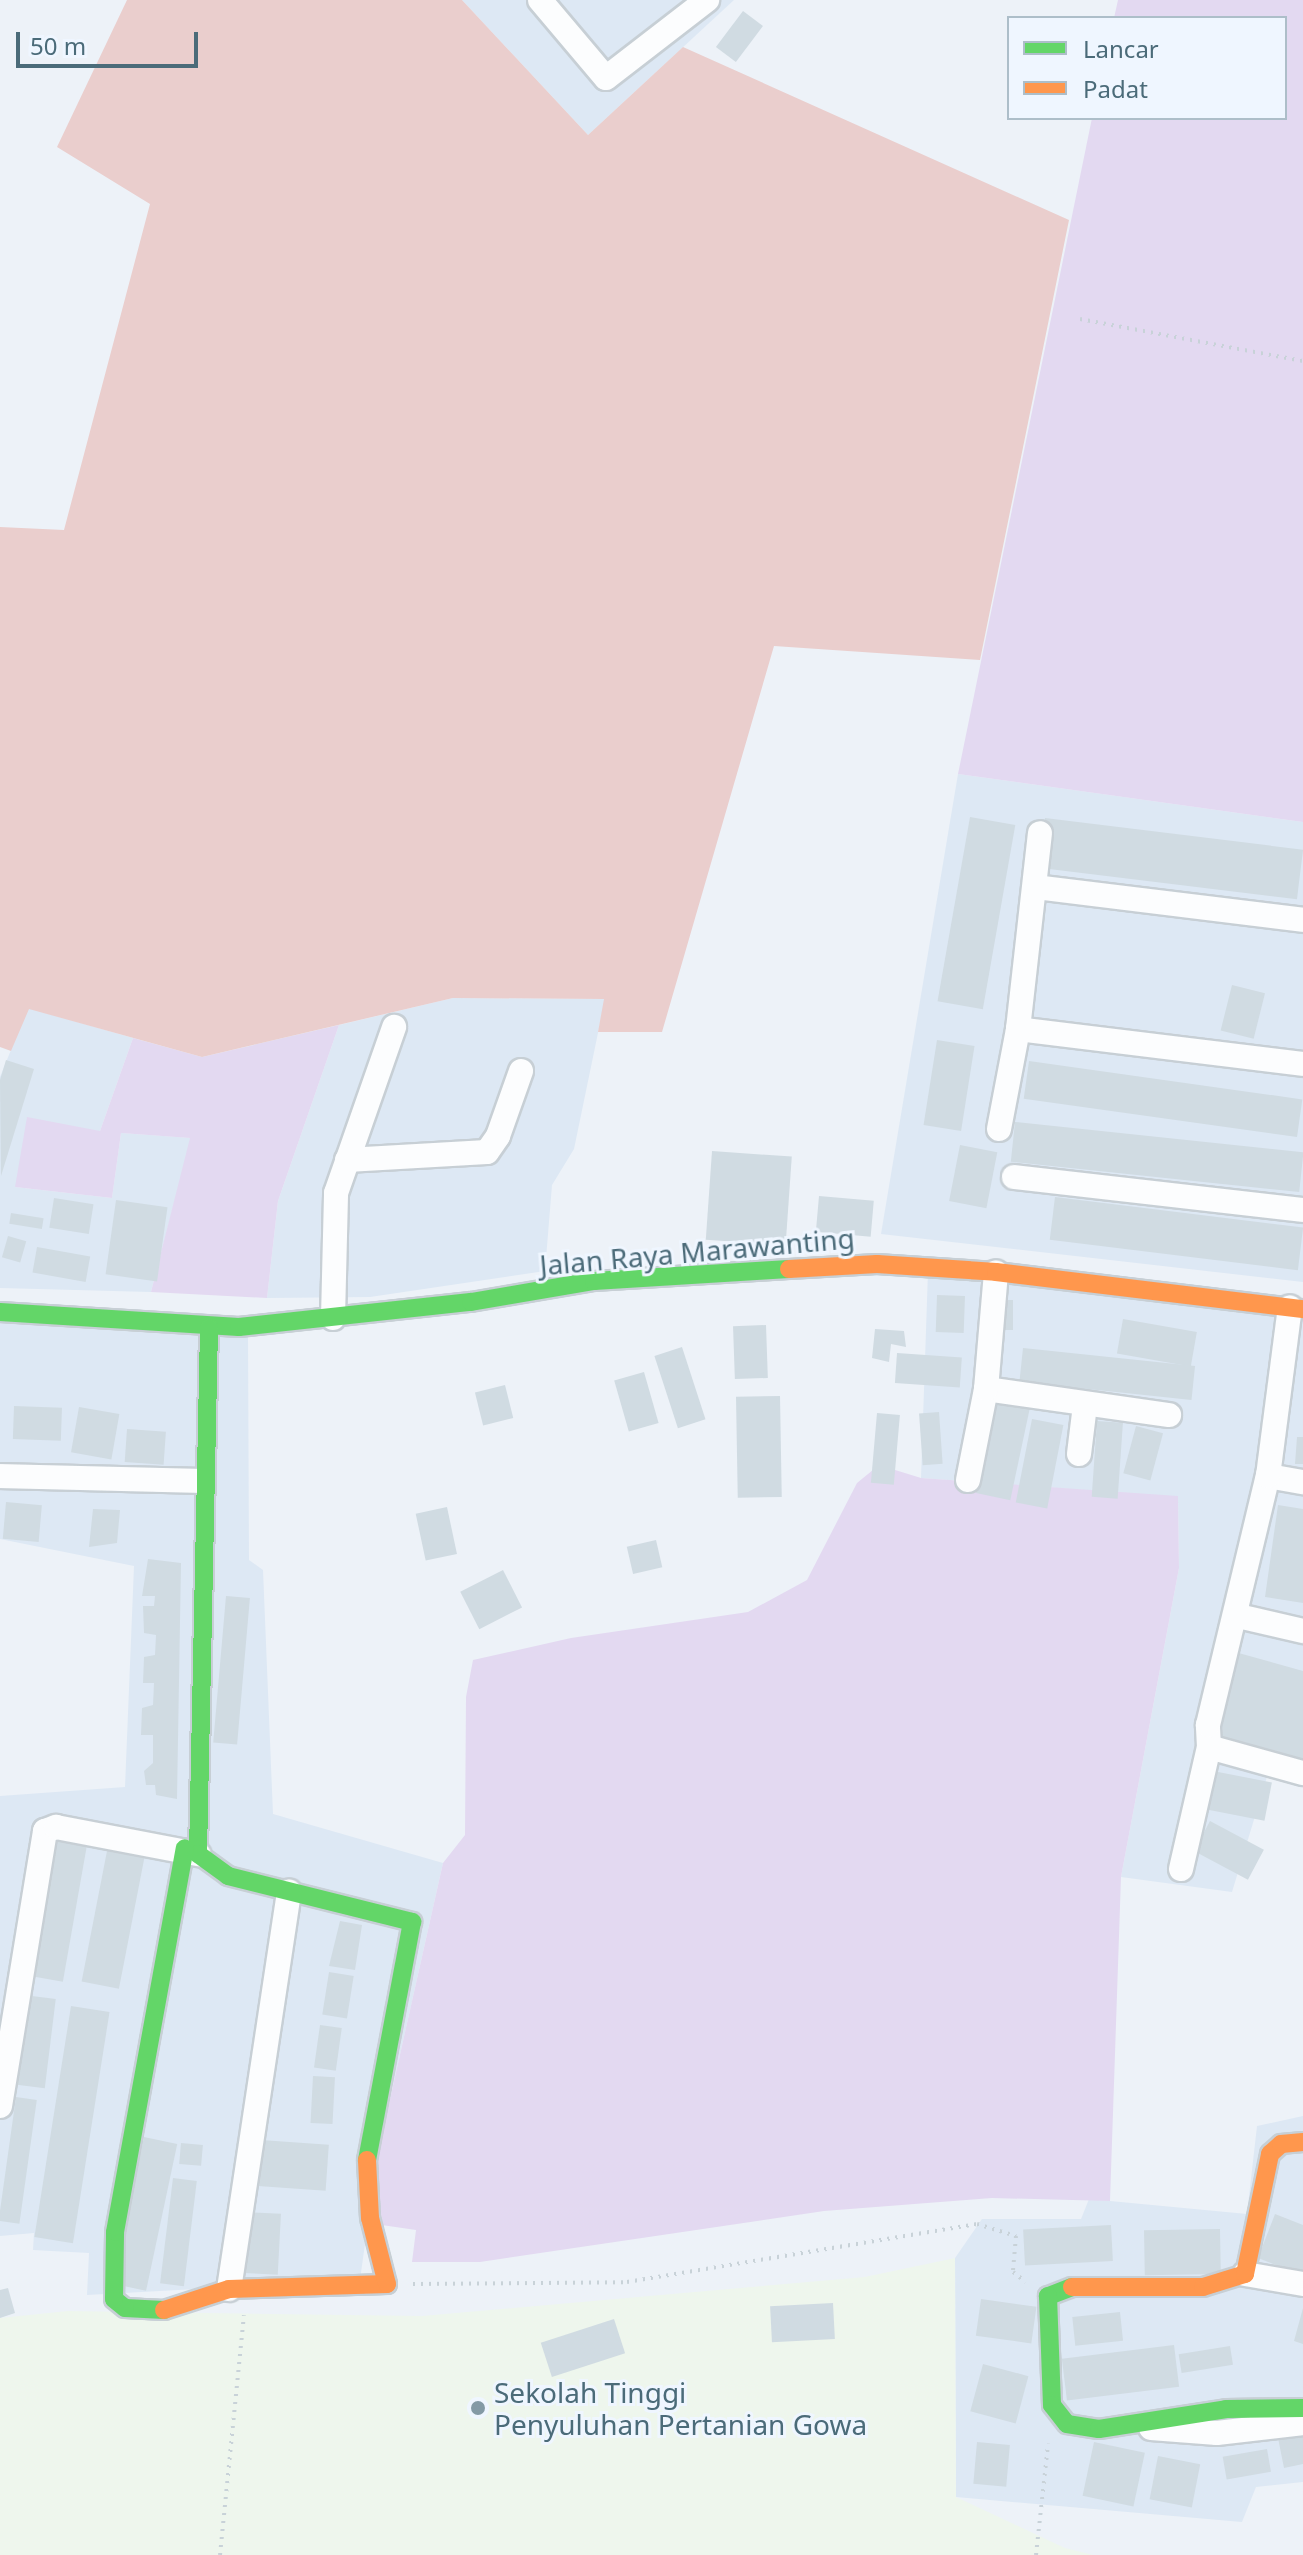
<!DOCTYPE html>
<style>
body{margin:0}
#map{position:relative;width:1303px;height:2555px;overflow:hidden;background:#edf2f8;font-family:"Noto Sans",sans-serif}
div>[style]{position:absolute}
[style*='--x']{left:calc(var(--x)*1px);top:calc(var(--y)*1px);width:calc(var(--w)*1px);rotate:calc(var(--a)*1deg)}
.residential>*{inset:0;background:#dde8f4}
.education>*{inset:0;background:#eef6ed}
.green>*{inset:0;background:#e3d9f1}
.water>*{inset:0;background:#eacecd}
.building>*{inset:0;background:#d0dbe2;transform-origin:0 0}
.path>*{height:4px;margin-top:-2px;transform-origin:0;background:repeating-linear-gradient(90deg,#c8d2d8 0 2px,transparent 0 8px)}
.roads{filter:drop-shadow(2px 0 #c7cfd5) drop-shadow(-2px 0 #c7cfd5) drop-shadow(0 2px #c7cfd5) drop-shadow(0 -2px #c7cfd5)}
.street>*{height:24px;margin:-12px;padding:0 12px;transform-origin:12px;border-radius:12px;background:#fcfdfe}
.fast>*{height:18px;margin:-9px;padding:0 9px;transform-origin:9px;border-radius:9px;background:#63d668}
.slow>*{height:18px;margin:-9px;padding:0 9px;transform-origin:9px;border-radius:9px;background:#ff974d}
.dots>*{width:22px;height:22px;translate:-50% -50%;box-sizing:border-box;border:4px solid #eff6ff;border-radius:50%}
span{translate:-50% -50%;white-space:nowrap;text-align:center;line-height:1.15;-webkit-text-stroke:6px #eff6ff;paint-order:stroke}
.street-label{font-size:28px;color:#4b6b79}
.poi-label{font-size:28px;color:#4b6b79}
.left{translate:0 -50%;text-align:left}
.legend{position:absolute;left:1007px;top:16px;width:280px;height:104px;box-sizing:border-box;background:#eff6ff;border:2px solid #adbec9;margin:0;padding:10px 14px;list-style:none;font-size:24px;color:#4b6b79}
.legend li{display:flex;align-items:center;gap:16px;height:40px}
.legend b{width:40px;border:2px solid #adbec9}
.scale{position:absolute;left:16px;top:32px;width:182px;height:36px;box-sizing:border-box;border:4px solid #4b6b79;border-top:0;padding-left:10px;font-size:24px;line-height:28px;white-space:nowrap;color:#4b6b79;-webkit-text-stroke:6px #eff6ff;paint-order:stroke}
</style>
<div id="map">
<div class="residential">
<i style="clip-path:polygon(462px 0,734px 0,588px 135px)"></i>
<i style="clip-path:polygon(958px 774px,1303px 822px,1303px 1282px,881px 1234px)"></i>
<i style="clip-path:polygon(453px 998px,605px 999px,574px 1149px,552px 1185px,545px 1271px,370px 1297px,267px 1298px,278px 1201px,339px 1025px)"></i>
<i style="clip-path:polygon(28px 1008px,133px 1038px,100px 1131px,15px 1187px,112px 1198px,121px 1133px,191px 1138px,151px 1292px,0 1288px,0 1077px)"></i>
<i style="clip-path:polygon(928px 1271px,1303px 1316px,1303px 1778px,1270px 1767px,1232px 1892px,1121px 1877px,1179px 1568px,1178px 1497px,921px 1478px)"></i>
<i style="clip-path:polygon(0 1323px,248px 1334px,249px 1560px,263px 1570px,273px 1814px,443px 1863px,377px 2157px,360px 2280px,87px 2295px,89px 2253px,33px 2250px,34px 2233px,0 2236px,0 1796px,125px 1787px,134px 1566px,0 1539px)"></i>
<i style="clip-path:polygon(1303px 2116px,1303px 2482px,1256px 2487px,1242px 2522px,956px 2497px,955px 2258px,982px 2219px,1081px 2219px,1089px 2199px,1247px 2214px,1257px 2126px)"></i>
</div>
<div class="education">
<i style="clip-path:polygon(955px 2258px,956px 2497px,1065px 2548px,1093px 2555px,0 2555px,0 2318px,68px 2311px,422px 2316px,865px 2277px)"></i>
</div>
<div class="green">
<i style="clip-path:polygon(1118px 0,1303px 0,1303px 822px,958px 774px,1092px 118px,1285px 118px,1285px 18px,1114px 18px)"></i>
<i style="clip-path:polygon(339px 1025px,278px 1201px,267px 1298px,151px 1292px,190px 1138px,121px 1133px,112px 1198px,15px 1187px,27px 1117px,100px 1131px,133px 1038px,202px 1057px)"></i>
<i style="clip-path:polygon(879px 1465px,921px 1478px,1178px 1496px,1179px 1568px,1121px 1877px,1110px 2201px,992px 2198px,824px 2211px,480px 2262px,412px 2262px,416px 2230px,368px 2223px,377px 2157px,443px 1863px,465px 1835px,466px 1697px,473px 1660px,571px 1638px,748px 1612px,807px 1580px,857px 1483px)"></i>
</div>
<div class="water">
<i style="clip-path:polygon(127px 0,462px 0,588px 135px,683px 47px,1069px 220px,980px 660px,774px 646px,662px 1032px,598px 1032px,604px 999px,453px 998px,202px 1057px,29px 1009px,11px 1051px,0 1047px,0 527px,64px 530px,150px 204px,57px 147px)"></i>
</div>
<div class="building">
<i style="left:743px;top:11px;width:25px;height:45px;rotate:37deg"></i>
<i style="left:970px;top:817px;width:46px;height:187px;rotate:10deg"></i>
<i style="left:1045px;top:818px;width:260px;height:50px;rotate:7deg"></i>
<i style="left:1232px;top:985px;width:34px;height:47px;rotate:14deg"></i>
<i style="left:937px;top:1040px;width:38px;height:86px;rotate:9deg"></i>
<i style="clip-path:polygon(6px 1060px,34px 1069px,1px 1176px,0 1080px)"></i>
<i style="left:1029px;top:1061px;width:276px;height:38px;rotate:8deg"></i>
<i style="left:1015px;top:1122px;width:290px;height:40px;rotate:6deg"></i>
<i style="left:960px;top:1145px;width:38px;height:57px;rotate:11deg"></i>
<i style="left:712px;top:1151px;width:80px;height:89px;rotate:4deg"></i>
<i style="left:819px;top:1196px;width:55px;height:36px;rotate:5deg"></i>
<i style="left:1055px;top:1197px;width:250px;height:43px;rotate:7deg"></i>
<i style="left:54px;top:1198px;width:40px;height:30px;rotate:9deg"></i>
<i style="left:116px;top:1200px;width:52px;height:75px;rotate:8deg"></i>
<i style="left:11px;top:1213px;width:33px;height:11px;rotate:9deg"></i>
<i style="left:8px;top:1236px;width:19px;height:22px;rotate:16deg"></i>
<i style="left:37px;top:1247px;width:54px;height:26px;rotate:10deg"></i>
<i style="left:937px;top:1295px;width:28px;height:37px;rotate:2deg"></i>
<i style="left:999px;top:1300px;width:14px;height:30px"></i>
<i style="left:1123px;top:1319px;width:75px;height:35px;rotate:10deg"></i>
<i style="left:766px;top:1325px;width:53px;height:33px;rotate:88deg"></i>
<i style="clip-path:polygon(875px 1329px,904px 1331px,906px 1347px,891px 1344px,889px 1362px,872px 1358px)"></i>
<i style="left:682px;top:1347px;width:76px;height:29px;rotate:72deg"></i>
<i style="left:1023px;top:1348px;width:173px;height:34px;rotate:6deg"></i>
<i style="left:897px;top:1353px;width:65px;height:30px;rotate:4deg"></i>
<i style="left:644px;top:1372px;width:53px;height:31px;rotate:74deg"></i>
<i style="left:505px;top:1385px;width:34px;height:31px;rotate:76deg"></i>
<i style="left:780px;top:1396px;width:101px;height:44px;rotate:89deg"></i>
<i style="left:996px;top:1399px;width:35px;height:96px;rotate:12deg"></i>
<i style="left:14px;top:1406px;width:48px;height:33px;rotate:2deg"></i>
<i style="left:79px;top:1407px;width:41px;height:46px;rotate:10deg"></i>
<i style="left:939px;top:1412px;width:52px;height:20px;rotate:86deg"></i>
<i style="left:877px;top:1413px;width:23px;height:70px;rotate:5deg"></i>
<i style="left:1032px;top:1419px;width:32px;height:85px;rotate:11deg"></i>
<i style="left:1097px;top:1421px;width:26px;height:76px;rotate:4deg"></i>
<i style="left:1136px;top:1426px;width:28px;height:49px;rotate:15deg"></i>
<i style="left:127px;top:1429px;width:39px;height:33px;rotate:4deg"></i>
<i style="clip-path:polygon(1297px 1437px,1303px 1437px,1303px 1464px,1295px 1464px)"></i>
<i style="left:6px;top:1502px;width:36px;height:37px;rotate:5deg"></i>
<i style="clip-path:polygon(1278px 1505px,1303px 1509px,1303px 1603px,1265px 1597px)"></i>
<i style="left:447px;top:1507px;width:48px;height:32px;rotate:78deg"></i>
<i style="clip-path:polygon(93px 1509px,120px 1510px,117px 1543px,89px 1547px)"></i>
<i style="left:656px;top:1540px;width:28px;height:30px;rotate:77deg"></i>
<i style="clip-path:polygon(148px 1559px,181px 1563px,177px 1799px,156px 1795px,155px 1785px,146px 1785px,144px 1771px,153px 1763px,153px 1735px,141px 1735px,142px 1708px,153px 1705px,154px 1683px,143px 1683px,144px 1657px,155px 1655px,156px 1635px,144px 1633px,143px 1606px,154px 1606px,155px 1596px,142px 1596px)"></i>
<i style="left:503px;top:1570px;width:42px;height:48px;rotate:63deg"></i>
<i style="left:226px;top:1596px;width:24px;height:147px;rotate:5deg"></i>
<i style="clip-path:polygon(1235px 1652px,1303px 1671px,1303px 1761px,1212px 1736px)"></i>
<i style="left:1213px;top:1771px;width:60px;height:39px;rotate:11deg"></i>
<i style="left:1210px;top:1821px;width:61px;height:34px;rotate:28deg"></i>
<i style="left:49px;top:1830px;width:40px;height:147px;rotate:10deg"></i>
<i style="left:107px;top:1851px;width:38px;height:133px;rotate:11deg"></i>
<i style="clip-path:polygon(340px 1921px,362px 1925px,355px 1970px,329px 1966px)"></i>
<i style="left:329px;top:1972px;width:25px;height:43px;rotate:9deg"></i>
<i style="left:24px;top:1995px;width:32px;height:90px;rotate:7deg"></i>
<i style="left:71px;top:2006px;width:39px;height:234px;rotate:9deg"></i>
<i style="left:320px;top:2025px;width:22px;height:43px;rotate:8deg"></i>
<i style="left:313px;top:2076px;width:22px;height:47px;rotate:3deg"></i>
<i style="left:16px;top:2097px;width:21px;height:125px;rotate:8deg"></i>
<i style="left:144px;top:2137px;width:34px;height:150px;rotate:12deg"></i>
<i style="left:261px;top:2140px;width:68px;height:46px;rotate:4deg"></i>
<i style="left:181px;top:2143px;width:22px;height:21px;rotate:5deg"></i>
<i style="left:173px;top:2178px;width:24px;height:106px;rotate:7deg"></i>
<i style="left:246px;top:2212px;width:35px;height:61px;rotate:3deg"></i>
<i style="clip-path:polygon(1275px 2214px,1303px 2225px,1303px 2276px,1258px 2258px)"></i>
<i style="left:1111px;top:2225px;width:36px;height:88px;rotate:87deg"></i>
<i style="left:1220px;top:2229px;width:45px;height:76px;rotate:89deg"></i>
<i style="clip-path:polygon(8px 2288px,15px 2313px,0 2318px,0 2290px)"></i>
<i style="left:981px;top:2299px;width:56px;height:37px;rotate:8deg"></i>
<i style="left:833px;top:2303px;width:36px;height:63px;rotate:87deg"></i>
<i style="clip-path:polygon(1303px 2308px,1303px 2344px,1294px 2341px)"></i>
<i style="left:1120px;top:2312px;width:29px;height:48px;rotate:84deg"></i>
<i style="left:614px;top:2319px;width:36px;height:77px;rotate:72deg"></i>
<i style="left:1174px;top:2345px;width:42px;height:113px;rotate:83deg"></i>
<i style="left:1230px;top:2346px;width:19px;height:52px;rotate:81deg"></i>
<i style="left:983px;top:2364px;width:47px;height:49px;rotate:15deg"></i>
<i style="clip-path:polygon(1303px 2433px,1303px 2464px,1284px 2468px,1278px 2438px)"></i>
<i style="left:977px;top:2442px;width:33px;height:42px;rotate:5deg"></i>
<i style="left:1094px;top:2442px;width:52px;height:55px;rotate:12deg"></i>
<i style="left:1267px;top:2449px;width:23px;height:45px;rotate:80deg"></i>
<i style="left:1158px;top:2456px;width:43px;height:44px;rotate:11deg"></i>
</div>
<div class="path">
<i style="--x:1080;--y:319;--w:227;--a:10.7"></i>
<i style="--x:413;--y:2284;--w:214;--a:-0.5"></i>
<i style="--x:627;--y:2282;--w:355;--a:-9.4"></i>
<i style="--x:977;--y:2224;--w:41;--a:17.1"></i>
<i style="--x:1016;--y:2236;--w:36;--a:95"></i>
<i style="--x:1013;--y:2272;--w:16;--a:38"></i>
<i style="--x:220;--y:2555;--w:241;--a:-84.3"></i>
<i style="--x:1036;--y:2555;--w:112;--a:-83.8"></i>
</div>
<div class="roads">
<div class="street">
<i style="--x:540;--y:0;--w:102;--a:49.8"></i>
<i style="--x:606;--y:78;--w:128;--a:-37.7"></i>
<i style="--x:1036;--y:887;--w:269;--a:7"></i>
<i style="--x:1018;--y:1029;--w:287;--a:7"></i>
<i style="--x:999;--y:1129;--w:102;--a:-79.2"></i>
<i style="--x:1018;--y:1029;--w:197;--a:-83.6"></i>
<i style="--x:347;--y:1160;--w:140;--a:-3.3"></i>
<i style="--x:487;--y:1152;--w:19;--a:-55"></i>
<i style="--x:498;--y:1136;--w:69;--a:-70.5"></i>
<i style="--x:1014;--y:1177;--w:291;--a:6.5"></i>
<i style="--x:333;--y:1318;--w:125;--a:-88.6"></i>
<i style="--x:336;--y:1193;--w:176;--a:-70.7"></i>
<i style="--x:986;--y:1389;--w:185;--a:8.1"></i>
<i style="--x:1079;--y:1454;--w:49;--a:-83"></i>
<i style="--x:0;--y:1476;--w:202;--a:1.4"></i>
<i style="--x:1268;--y:1476;--w:36;--a:10"></i>
<i style="--x:968;--y:1480;--w:93;--a:-78.8"></i>
<i style="--x:986;--y:1389;--w:117;--a:-85.1"></i>
<i style="--x:1238;--y:1616;--w:67;--a:13"></i>
<i style="--x:1209;--y:1747;--w:98;--a:15.5"></i>
<i style="--x:1181;--y:1869;--w:125;--a:-77.1"></i>
<i style="--x:1209;--y:1747;--w:22;--a:-93"></i>
<i style="--x:1208;--y:1725;--w:256;--a:-76.5"></i>
<i style="--x:1268;--y:1476;--w:170;--a:-82.6"></i>
<i style="--x:0;--y:2106;--w:279;--a:-80.7"></i>
<i style="--x:45;--y:1831;--w:12;--a:-20"></i>
<i style="--x:56;--y:1827;--w:145;--a:10.8"></i>
<i style="--x:1245;--y:2274;--w:59;--a:9.8"></i>
<i style="--x:229;--y:2289;--w:402;--a:-81.4"></i>
<i style="--x:1151;--y:2428;--w:66;--a:4.3"></i>
<i style="--x:1217;--y:2433;--w:87;--a:-6.6"></i>
</div>
<div class="fast">
<i style="--x:0;--y:1312;--w:239;--a:3.6"></i>
<i style="--x:239;--y:1327;--w:233;--a:-6.2"></i>
<i style="--x:471;--y:1302;--w:125;--a:-9.7"></i>
<i style="--x:594;--y:1281;--w:195;--a:-3.5"></i>
<i style="--x:209;--y:1328;--w:526;--a:91.2"></i>
<i style="--x:198;--y:1854;--w:37;--a:36"></i>
<i style="--x:228;--y:1876;--w:190;--a:14"></i>
<i style="--x:412;--y:1922;--w:242;--a:100.7"></i>
<i style="--x:1072;--y:2287;--w:26;--a:159"></i>
<i style="--x:1048;--y:2296;--w:109;--a:87.9"></i>
<i style="--x:1052;--y:2405;--w:24;--a:52"></i>
<i style="--x:1067;--y:2424;--w:32;--a:9"></i>
<i style="--x:1099;--y:2429;--w:129;--a:-8.9"></i>
<i style="--x:1226;--y:2409;--w:77;--a:-0.7"></i>
<i style="--x:164;--y:2310;--w:39;--a:-177"></i>
<i style="--x:125;--y:2308;--w:14;--a:-141"></i>
<i style="--x:114;--y:2299;--w:67;--a:-89.1"></i>
<i style="--x:115;--y:2232;--w:390;--a:-79.7"></i>
</div>
<div class="slow">
<i style="--x:789;--y:1269;--w:88;--a:-3.3"></i>
<i style="--x:877;--y:1264;--w:119;--a:3.8"></i>
<i style="--x:996;--y:1272;--w:309;--a:6.9"></i>
<i style="--x:1072;--y:2287;--w:131;--a:0"></i>
<i style="--x:1203;--y:2287;--w:44;--a:-17.2"></i>
<i style="--x:1245;--y:2274;--w:123;--a:-78.2"></i>
<i style="--x:1270;--y:2154;--w:15;--a:-42"></i>
<i style="--x:1281;--y:2144;--w:22;--a:-5"></i>
<i style="--x:164;--y:2310;--w:68;--a:-17.9"></i>
<i style="--x:229;--y:2289;--w:158;--a:-1.8"></i>
<i style="--x:387;--y:2284;--w:68;--a:-104.4"></i>
<i style="--x:370;--y:2218;--w:58;--a:-93"></i>
</div>
</div>
<div class="dots">
<i style="left:478px;top:2408px;background:#849aa5"></i>
</div>
<div class="street-label">
<span style="left:697px;top:1251px;rotate:-5deg">Jalan Raya Marawanting</span>
</div>
<div class="poi-label">
<span class="left" style="left:494px;top:2408px">Sekolah Tinggi<br>Penyuluhan Pertanian Gowa</span>
</div>
<ul class="legend">
<li><b style="height:10px;background:#63d668"></b>Lancar</li>
<li><b style="height:10px;background:#ff974d"></b>Padat</li>
</ul>
<div class="scale">50 m</div>
</div>
